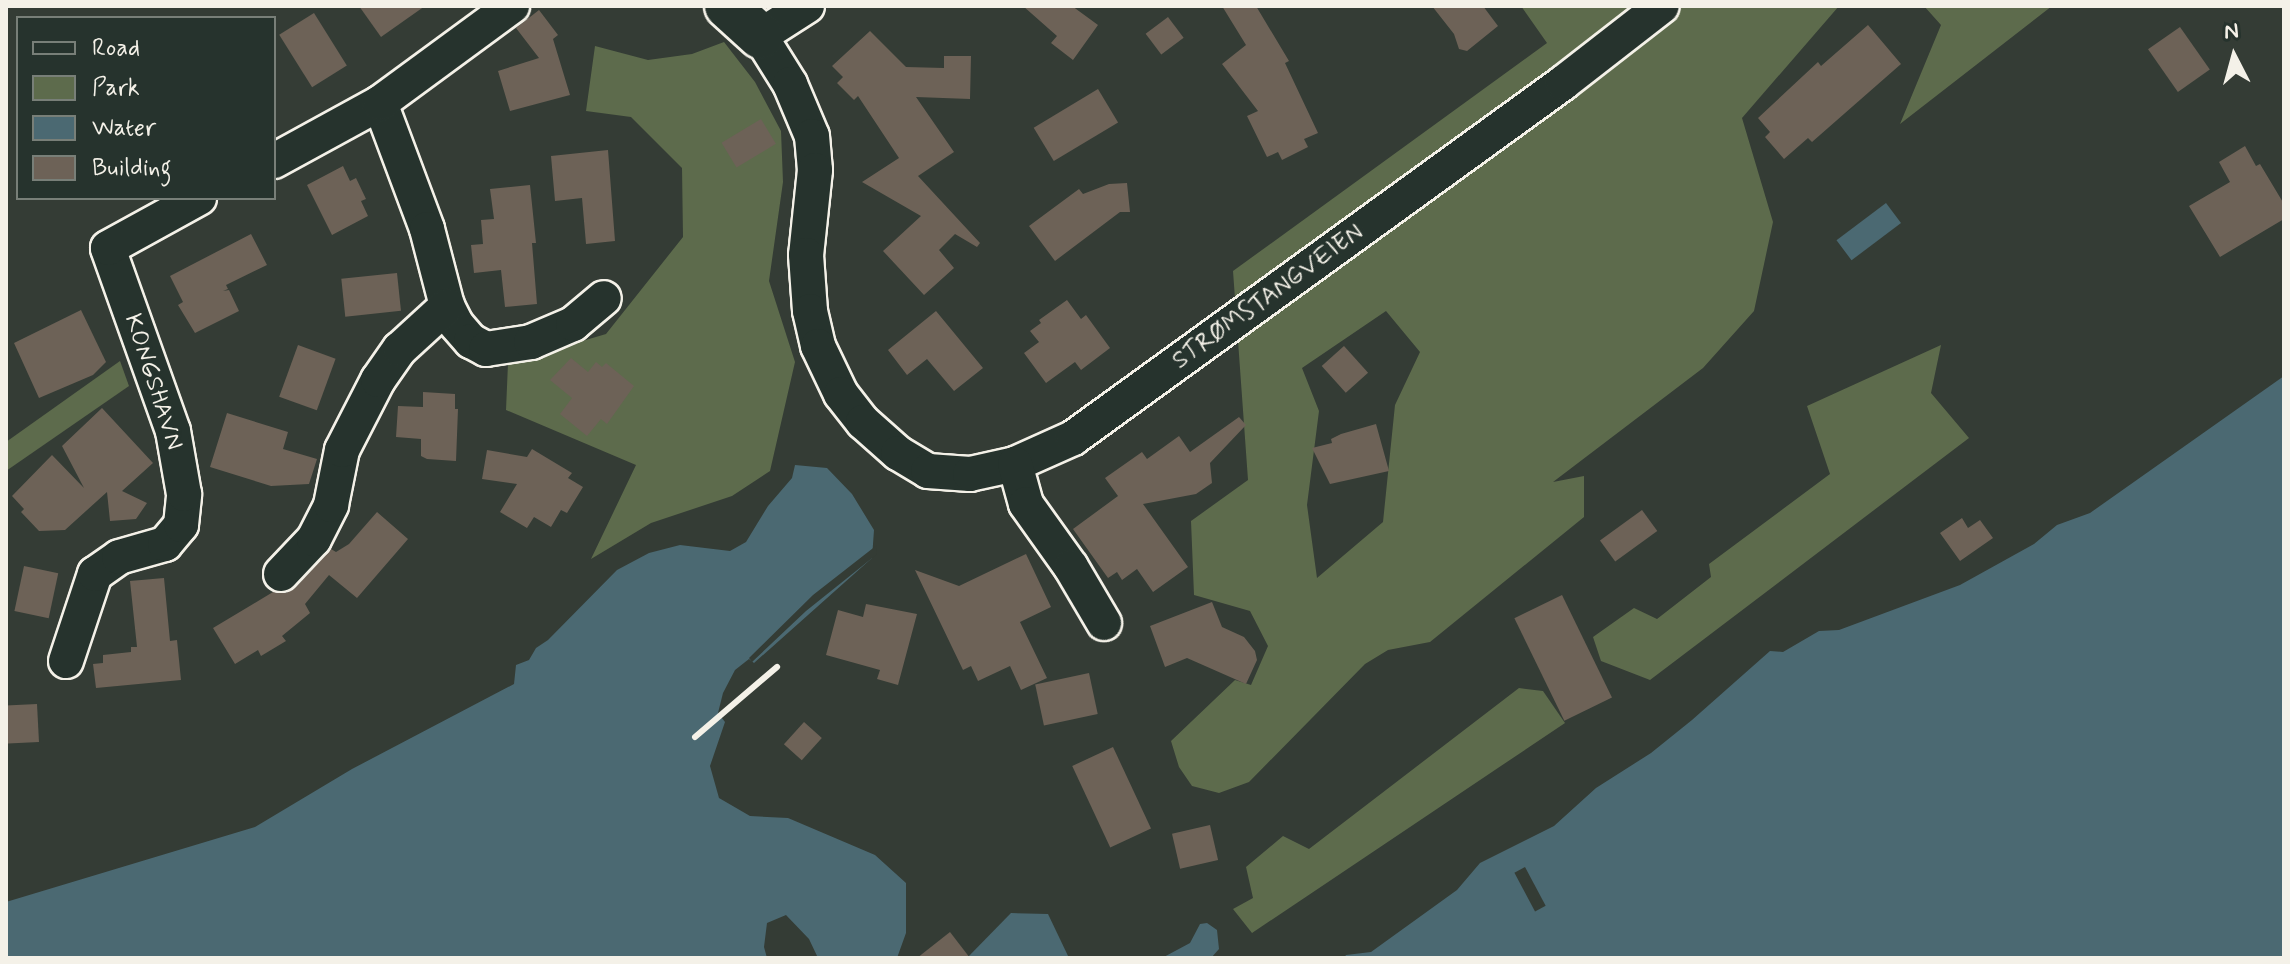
<!DOCTYPE html>
<meta charset="utf-8">
<style>
body{margin:0}
#map{position:relative;width:2290px;height:964px;overflow:hidden;background:#343c35;font-family:Mynerve,sans-serif}
div>[style]{position:absolute}
[style*='--x']{left:calc(var(--x)*1px);top:calc(var(--y)*1px);width:calc(var(--w)*1px);rotate:calc(var(--a)*1deg)}
.green>*{inset:0;background:#5d6b4c}
.water>*{inset:0;background:#4b6972;transform-origin:0 0}
.pier>*{inset:0;background:#343c35;transform-origin:0 0}
.building>*{inset:0;background:#6d6257;transform-origin:0 0}
.roads{filter:drop-shadow(2px 0 #f4f1e8) drop-shadow(-2px 0 #f4f1e8) drop-shadow(0 2px #f4f1e8) drop-shadow(0 -2px #f4f1e8)}
.street>*{height:34px;margin:-17px;padding:0 17px;transform-origin:17px;border-radius:17px;background:#26332d}
.secondary>*{height:44px;margin:-22px;padding:0 22px;transform-origin:22px;border-radius:22px;background:#26332d}
.rail>*{height:6px;margin:-3px;padding:0 3px;transform-origin:3px;border-radius:3px;background:#f4f1e8}
span{translate:-50% -50%;white-space:nowrap;text-align:center;line-height:1.15;-webkit-text-stroke:6px #26332d;paint-order:stroke}
.street-label{font-size:24px;color:#f4f1e8}
.frame{position:absolute;inset:0;border:8px solid #f4f1e8;pointer-events:none}
.legend{position:absolute;left:16px;top:16px;width:260px;height:184px;box-sizing:border-box;background:#26332d;border:2px solid #787f78;margin:0;padding:10px 14px;list-style:none;font-size:24px;color:#f4f1e8}
.legend li{display:flex;align-items:center;gap:16px;height:40px}
.legend b{width:40px;border:2px solid #787f78}
.north{position:absolute;left:2194px;top:16px;width:80px;height:80px;-webkit-text-stroke:6px #26332d;paint-order:stroke;rotate:354deg;font-size:22px;font-weight:700;line-height:32px;text-align:center;color:#f4f1e8}
.north::after{content:'';display:block;margin:auto;width:28px;height:36px;background:#f4f1e8;clip-path:polygon(50% 0,100% 100%,50% 72%,0 100%)}
</style>
<div id="map">
<div class="green">
<i style="clip-path:polygon(evenodd,1521px 6px,1839px 6px,1742px 118px,1773px 222px,1754px 311px,1703px 368px,1553px 482px,1584px 476px,1584px 517px,1430px 642px,1388px 650px,1365px 664px,1249px 782px,1219px 793px,1192px 786px,1179px 767px,1171px 741px,1235px 680px,1251px 685px,1268px 646px,1250px 611px,1194px 595px,1191px 521px,1248px 480px,1233px 271px,1547px 43px,1521px 6px,1386px 311px,1420px 352px,1395px 405px,1383px 522px,1317px 578px,1307px 505px,1319px 411px,1302px 368px,1386px 311px)"></i>
<i style="clip-path:polygon(1924px 6px,2052px 6px,1900px 124px,1941px 25px)"></i>
<i style="clip-path:polygon(724px 42px,755px 82px,781px 131px,783px 182px,769px 281px,795px 362px,770px 471px,732px 496px,651px 523px,591px 559px,636px 465px,506px 410px,508px 363px,606px 334px,683px 237px,682px 168px,631px 117px,586px 111px,595px 46px,648px 60px,692px 54px)"></i>
<i style="clip-path:polygon(1941px 345px,1931px 393px,1969px 438px,1650px 680px,1601px 661px,1593px 637px,1634px 608px,1657px 619px,1711px 577px,1709px 564px,1830px 474px,1807px 406px)"></i>
<i style="clip-path:polygon(120px 361px,129px 386px,6px 471px,6px 442px)"></i>
<i style="clip-path:polygon(1519px 688px,1543px 691px,1565px 723px,1252px 933px,1233px 909px,1253px 898px,1246px 867px,1283px 836px,1309px 849px)"></i>
</div>
<div class="water">
<i style="left:1886px;top:203px;width:25px;height:62px;rotate:53deg"></i>
<i style="clip-path:polygon(2284px 376px,2284px 958px,1344px 958px,1346px 955px,1371px 952px,1457px 890px,1480px 863px,1554px 826px,1596px 788px,1651px 753px,1692px 720px,1770px 651px,1783px 652px,1819px 631px,1839px 630px,1960px 585px,2034px 544px,2057px 525px,2090px 513px)"></i>
<i style="clip-path:polygon(795px 465px,827px 468px,852px 494px,874px 530px,872px 558px,754px 663px,749px 659px,735px 670px,723px 693px,718px 713px,725px 722px,710px 766px,719px 798px,750px 816px,788px 818px,875px 855px,906px 883px,906px 933px,897px 958px,818px 958px,809px 939px,786px 915px,767px 923px,764px 947px,767px 958px,6px 958px,6px 902px,255px 827px,352px 769px,514px 684px,516px 665px,529px 660px,536px 648px,548px 640px,617px 570px,649px 553px,680px 545px,730px 551px,746px 542px,768px 506px,792px 478px)"></i>
<i style="clip-path:polygon(1011px 913px,1048px 914px,1069px 958px,967px 958px)"></i>
<i style="clip-path:polygon(1207px 923px,1217px 930px,1219px 949px,1211px 958px,1162px 958px,1190px 943px,1200px 924px)"></i>
</div>
<div class="pier">
<i style="clip-path:polygon(877px 545px,876px 555px,806px 611px,752px 662px,749px 658px,813px 595px)"></i>
<i style="left:1525px;top:867px;width:44px;height:12px;rotate:62deg"></i>
</div>
<div class="building">
<i style="clip-path:polygon(359px 6px,425px 6px,381px 37px)"></i>
<i style="clip-path:polygon(1023px 6px,1072px 6px,1098px 25px,1073px 60px,1051px 43px,1057px 36px)"></i>
<i style="clip-path:polygon(1222px 6px,1256px 6px,1289px 61px,1285px 63px,1318px 133px,1304px 139px,1308px 147px,1282px 160px,1278px 152px,1267px 157px,1247px 116px,1258px 111px,1222px 64px,1246px 45px)"></i>
<i style="clip-path:polygon(1432px 6px,1483px 6px,1498px 26px,1467px 51px,1459px 49px,1454px 34px)"></i>
<i style="clip-path:polygon(539px 10px,558px 35px,553px 39px,570px 95px,510px 111px,498px 71px,539px 58px,516px 28px)"></i>
<i style="left:314px;top:13px;width:62px;height:41px;rotate:58deg"></i>
<i style="left:1168px;top:17px;width:26px;height:28px;rotate:53deg"></i>
<i style="clip-path:polygon(1868px 25px,1901px 64px,1812px 142px,1808px 138px,1784px 159px,1765px 137px,1770px 132px,1758px 118px,1818px 62px,1821px 66px)"></i>
<i style="left:2180px;top:27px;width:52px;height:39px;rotate:55deg"></i>
<i style="clip-path:polygon(870px 31px,906px 67px,944px 68px,944px 56px,971px 56px,970px 99px,916px 97px,954px 152px,918px 176px,980px 243px,977px 247px,955px 234px,939px 250px,954px 268px,924px 295px,883px 251px,921px 216px,862px 182px,899px 158px,858px 96px,854px 100px,837px 83px,843px 77px,832px 66px)"></i>
<i style="left:1098px;top:89px;width:39px;height:75px;rotate:59deg"></i>
<i style="left:761px;top:119px;width:29px;height:46px;rotate:59deg"></i>
<i style="clip-path:polygon(2245px 146px,2256px 166px,2260px 164px,2284px 204px,2284px 219px,2220px 257px,2189px 206px,2230px 182px,2219px 162px)"></i>
<i style="clip-path:polygon(608px 150px,615px 241px,586px 244px,582px 198px,555px 201px,551px 156px)"></i>
<i style="clip-path:polygon(343px 166px,350px 181px,356px 178px,366px 199px,361px 201px,368px 216px,332px 235px,307px 185px)"></i>
<i style="clip-path:polygon(1127px 183px,1130px 212px,1120px 212px,1055px 261px,1029px 226px,1079px 189px,1083px 194px,1109px 184px)"></i>
<i style="clip-path:polygon(530px 185px,536px 243px,532px 243px,537px 304px,505px 307px,501px 270px,474px 273px,471px 245px,483px 244px,481px 220px,494px 219px,490px 189px)"></i>
<i style="clip-path:polygon(251px 234px,267px 265px,226px 285px,228px 289px,223px 291px,229px 290px,239px 311px,195px 333px,178px 305px,183px 302px,170px 276px)"></i>
<i style="left:397px;top:273px;width:38px;height:56px;rotate:84deg"></i>
<i style="clip-path:polygon(1067px 300px,1081px 319px,1086px 315px,1110px 348px,1081px 370px,1075px 362px,1046px 383px,1024px 353px,1039px 342px,1030px 331px,1041px 323px,1039px 320px)"></i>
<i style="clip-path:polygon(81px 310px,106px 362px,93px 375px,39px 398px,14px 343px)"></i>
<i style="clip-path:polygon(936px 311px,983px 368px,954px 391px,927px 359px,907px 375px,888px 350px)"></i>
<i style="left:298px;top:345px;width:40px;height:55px;rotate:20deg"></i>
<i style="left:1344px;top:346px;width:36px;height:30px;rotate:48deg"></i>
<i style="clip-path:polygon(571px 358px,588px 372px,596px 362px,602px 367px,606px 363px,634px 386px,607px 424px,601px 419px,587px 436px,560px 414px,572px 398px,550px 380px)"></i>
<i style="clip-path:polygon(423px 392px,455px 394px,455px 409px,458px 409px,456px 461px,427px 459px,421px 456px,421px 439px,396px 437px,398px 406px,423px 407px)"></i>
<i style="clip-path:polygon(102px 408px,153px 463px,122px 491px,147px 503px,136px 519px,110px 521px,107px 492px,65px 530px,39px 531px,21px 512px,24px 509px,12px 496px,52px 455px,84px 488px,62px 446px)"></i>
<i style="clip-path:polygon(227px 413px,288px 432px,283px 449px,317px 459px,309px 484px,271px 486px,210px 467px)"></i>
<i style="clip-path:polygon(1239px 417px,1246px 425px,1210px 463px,1212px 483px,1196px 494px,1143px 504px,1188px 567px,1153px 592px,1137px 569px,1122px 580px,1117px 572px,1108px 578px,1073px 529px,1118px 496px,1105px 478px,1142px 452px,1147px 459px,1179px 436px,1190px 452px)"></i>
<i style="clip-path:polygon(1376px 424px,1389px 471px,1330px 484px,1312px 448px,1332px 443px,1331px 439px,1341px 434px)"></i>
<i style="clip-path:polygon(532px 449px,572px 473px,568px 478px,583px 487px,567px 513px,561px 510px,551px 527px,534px 517px,527px 528px,500px 512px,517px 484px,482px 479px,487px 450px,527px 457px)"></i>
<i style="left:1642px;top:510px;width:26px;height:52px;rotate:54deg"></i>
<i style="clip-path:polygon(377px 512px,408px 539px,357px 598px,329px 575px,305px 604px,310px 613px,282px 636px,286px 641px,261px 656px,258px 650px,235px 664px,213px 628px,273px 592px,286px 593px,295px 588px,331px 549px,336px 552px,349px 544px)"></i>
<i style="clip-path:polygon(1962px 518px,1968px 528px,1980px 520px,1993px 538px,1960px 561px,1940px 533px)"></i>
<i style="clip-path:polygon(1026px 554px,1051px 607px,1020px 622px,1047px 678px,1021px 690px,1010px 666px,978px 681px,971px 666px,963px 670px,915px 570px,959px 586px)"></i>
<i style="left:24px;top:566px;width:35px;height:46px;rotate:12deg"></i>
<i style="clip-path:polygon(164px 578px,170px 641px,177px 640px,181px 680px,96px 688px,93px 664px,103px 663px,103px 655px,131px 652px,131px 647px,137px 647px,130px 581px)"></i>
<i style="left:1562px;top:595px;width:114px;height:53px;rotate:64deg"></i>
<i style="clip-path:polygon(1212px 602px,1222px 627px,1244px 637px,1255px 651px,1257px 660px,1246px 684px,1187px 658px,1165px 667px,1150px 626px)"></i>
<i style="clip-path:polygon(866px 604px,917px 614px,898px 685px,877px 679px,880px 670px,826px 655px,838px 610px,863px 617px)"></i>
<i style="left:1089px;top:673px;width:42px;height:55px;rotate:78deg"></i>
<i style="left:37px;top:704px;width:38px;height:31px;rotate:87deg"></i>
<i style="left:804px;top:722px;width:24px;height:30px;rotate:42deg"></i>
<i style="left:1113px;top:747px;width:90px;height:45px;rotate:65deg"></i>
<i style="left:1210px;top:825px;width:36px;height:39px;rotate:77deg"></i>
<i style="clip-path:polygon(950px 932px,970px 958px,917px 958px)"></i>
</div>
<div class="roads">
<div class="street">
<i style="--x:807;--y:6;--w:56;--a:147.4"></i>
<i style="--x:760;--y:36;--w:57;--a:58"></i>
<i style="--x:790;--y:84;--w:56;--a:67.1"></i>
<i style="--x:812;--y:136;--w:34;--a:85"></i>
<i style="--x:815;--y:170;--w:85;--a:96"></i>
<i style="--x:806;--y:255;--w:56;--a:85.9"></i>
<i style="--x:810;--y:311;--w:36;--a:77"></i>
<i style="--x:818;--y:346;--w:53;--a:64.4"></i>
<i style="--x:841;--y:394;--w:36;--a:52"></i>
<i style="--x:863;--y:422;--w:47;--a:41.5"></i>
<i style="--x:898;--y:453;--w:35;--a:31"></i>
<i style="--x:928;--y:471;--w:42;--a:4.1"></i>
<i style="--x:970;--y:474;--w:46;--a:-12.5"></i>
<i style="--x:1015;--y:464;--w:64;--a:-24.1"></i>
<i style="--x:1073;--y:438;--w:605;--a:-35.92"></i>
<i style="--x:1563;--y:83;--w:125;--a:-37.9"></i>
<i style="--x:380;--y:103;--w:134;--a:69.5"></i>
<i style="--x:427;--y:229;--w:80;--a:75.4"></i>
<i style="--x:447;--y:306;--w:20;--a:63"></i>
<i style="--x:456;--y:324;--w:23;--a:49"></i>
<i style="--x:471;--y:341;--w:17;--a:28"></i>
<i style="--x:486;--y:349;--w:46;--a:-8.8"></i>
<i style="--x:531;--y:342;--w:46;--a:-23.2"></i>
<i style="--x:573;--y:324;--w:40;--a:-40"></i>
<i style="--x:274;--y:161;--w:121;--a:-28.7"></i>
<i style="--x:380;--y:103;--w:164;--a:-36.3"></i>
<i style="--x:1015;--y:464;--w:41;--a:74.6"></i>
<i style="--x:1026;--y:504;--w:77;--a:54.5"></i>
<i style="--x:1071;--y:567;--w:65;--a:59.5"></i>
<i style="--x:281;--y:574;--w:48;--a:-46.7"></i>
<i style="--x:314;--y:539;--w:38;--a:-63"></i>
<i style="--x:331;--y:505;--w:56;--a:-78.7"></i>
<i style="--x:342;--y:450;--w:79;--a:-62.8"></i>
<i style="--x:378;--y:380;--w:38;--a:-55"></i>
<i style="--x:400;--y:349;--w:64;--a:-42.5"></i>
<i style="--x:66;--y:661;--w:92;--a:-71.6"></i>
<i style="--x:95;--y:574;--w:29;--a:-35"></i>
<i style="--x:119;--y:557;--w:48;--a:-15.8"></i>
<i style="--x:165;--y:544;--w:25;--a:-50"></i>
<i style="--x:181;--y:525;--w:31;--a:-84"></i>
<i style="--x:184;--y:494;--w:64;--a:-99.9"></i>
<i style="--x:173;--y:431;--w:194;--a:-109.6"></i>
<i style="--x:108;--y:248;--w:104;--a:-28.8"></i>
</div>
<div class="secondary">
<i style="--x:727;--y:6;--w:45;--a:42.3"></i>
</div>
</div>
<div class="rail">
<i style="--x:695;--y:737;--w:108;--a:-40.5"></i>
</div>
<div class="street-label">
<span style="left:1268px;top:297px;rotate:-36deg">STRØMSTANGVEIEN</span>
<span style="left:153px;top:382px;rotate:72deg">KONGSHAVN</span>
</div>
<div class="frame"></div>
<ul class="legend">
<li><b style="height:10px;background:#26332d"></b>Road</li>
<li><b style="height:22px;background:#5d6b4c"></b>Park</li>
<li><b style="height:22px;background:#4b6972"></b>Water</li>
<li><b style="height:22px;background:#6d6257"></b>Building</li>
</ul>
<div class="north">N</div>
</div>
